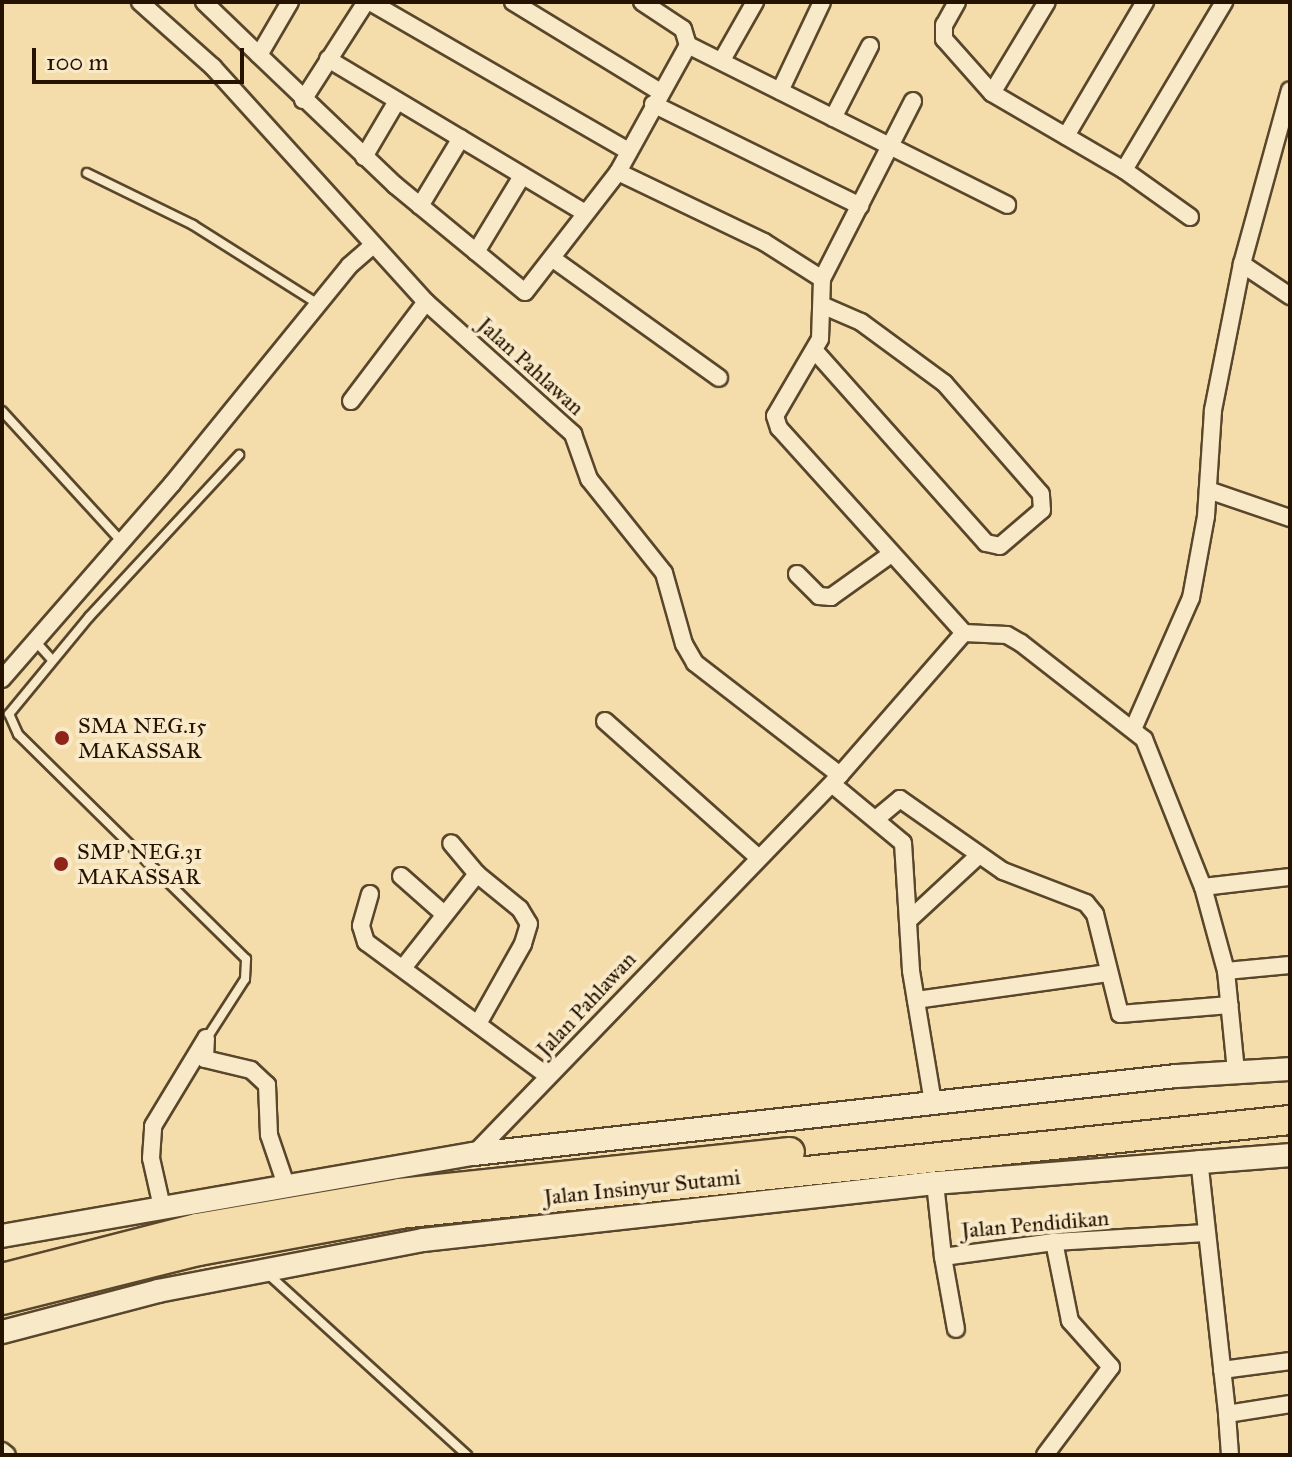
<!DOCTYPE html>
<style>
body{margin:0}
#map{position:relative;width:1292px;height:1457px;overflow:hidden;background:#f4ddab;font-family:"IM FELL Great Primer",serif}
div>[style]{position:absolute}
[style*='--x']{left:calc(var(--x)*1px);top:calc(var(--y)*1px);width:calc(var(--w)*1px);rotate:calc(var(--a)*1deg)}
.roads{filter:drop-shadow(2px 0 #59462b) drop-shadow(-2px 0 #59462b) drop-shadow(0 2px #59462b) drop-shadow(0 -2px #59462b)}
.lane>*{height:8px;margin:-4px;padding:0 4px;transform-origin:4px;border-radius:4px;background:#f8e9c8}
.street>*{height:16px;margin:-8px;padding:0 8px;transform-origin:8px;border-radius:8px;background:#f8e9c8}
.secondary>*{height:22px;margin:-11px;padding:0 11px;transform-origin:11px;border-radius:11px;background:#f8e9c8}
.highway>*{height:28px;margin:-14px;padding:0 14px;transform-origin:14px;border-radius:14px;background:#f4ddab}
.dots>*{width:22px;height:22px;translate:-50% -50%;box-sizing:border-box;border:4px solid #f8e9c8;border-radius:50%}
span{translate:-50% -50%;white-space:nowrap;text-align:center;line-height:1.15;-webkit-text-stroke:8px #f8e9c8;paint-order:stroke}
.street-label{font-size:22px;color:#251300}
.poi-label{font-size:22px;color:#251300}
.left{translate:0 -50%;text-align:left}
.frame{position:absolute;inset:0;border:4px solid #251300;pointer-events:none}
.scale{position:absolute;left:32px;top:48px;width:212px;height:36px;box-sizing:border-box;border:4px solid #251300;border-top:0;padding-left:10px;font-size:24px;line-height:28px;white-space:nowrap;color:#251300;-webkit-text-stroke:6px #f8e9c8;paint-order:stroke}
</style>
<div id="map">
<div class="roads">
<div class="lane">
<i style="--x:87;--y:173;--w:118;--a:26.1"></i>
<i style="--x:193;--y:225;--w:148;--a:32.3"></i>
<i style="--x:2;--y:411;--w:175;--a:47.5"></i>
<i style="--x:36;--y:642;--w:24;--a:48"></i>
<i style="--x:207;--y:1038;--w:70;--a:-57.2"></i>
<i style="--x:245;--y:979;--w:20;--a:-87"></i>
<i style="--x:246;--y:959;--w:320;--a:-135.4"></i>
<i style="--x:18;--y:734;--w:22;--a:-114"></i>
<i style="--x:9;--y:714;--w:126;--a:-50.5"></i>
<i style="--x:89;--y:617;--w:221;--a:-47.2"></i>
<i style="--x:269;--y:1275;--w:268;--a:42.3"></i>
</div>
<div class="street">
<i style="--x:140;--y:2;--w:98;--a:41.7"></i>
<i style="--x:213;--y:67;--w:317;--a:47.8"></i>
<i style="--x:426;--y:302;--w:198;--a:41.9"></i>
<i style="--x:573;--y:434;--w:48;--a:70.4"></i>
<i style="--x:589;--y:479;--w:120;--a:51.4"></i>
<i style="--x:664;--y:573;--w:74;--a:74.3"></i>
<i style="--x:684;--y:644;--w:22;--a:60"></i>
<i style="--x:695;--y:663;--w:183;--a:37.7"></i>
<i style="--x:840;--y:775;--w:527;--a:134"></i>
<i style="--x:204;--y:2;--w:76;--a:43.9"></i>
<i style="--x:290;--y:2;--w:61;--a:120.3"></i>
<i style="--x:259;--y:55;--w:188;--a:43.7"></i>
<i style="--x:395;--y:185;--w:168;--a:39.5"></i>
<i style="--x:525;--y:292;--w:152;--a:-52.2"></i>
<i style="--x:618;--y:172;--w:145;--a:-61.1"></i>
<i style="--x:688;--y:45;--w:357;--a:26.6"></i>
<i style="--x:513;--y:2;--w:171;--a:31.4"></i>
<i style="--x:642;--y:2;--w:49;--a:33.4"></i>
<i style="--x:683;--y:29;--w:17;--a:73"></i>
<i style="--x:957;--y:2;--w:26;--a:119"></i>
<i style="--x:944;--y:25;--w:14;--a:90"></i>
<i style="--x:944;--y:39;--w:72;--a:48.4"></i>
<i style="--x:992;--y:93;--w:153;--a:30.3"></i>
<i style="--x:1124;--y:170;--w:196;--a:-59.2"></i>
<i style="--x:372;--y:3;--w:296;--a:30"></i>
<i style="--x:328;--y:59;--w:300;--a:30.9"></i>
<i style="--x:722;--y:60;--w:67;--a:-60.4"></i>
<i style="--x:780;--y:91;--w:98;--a:-64.7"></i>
<i style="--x:992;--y:93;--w:106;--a:-58.9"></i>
<i style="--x:303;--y:100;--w:117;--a:-57.3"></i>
<i style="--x:913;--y:101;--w:200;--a:117.1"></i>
<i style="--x:822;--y:279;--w:60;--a:91.9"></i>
<i style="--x:820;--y:339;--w:89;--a:120.3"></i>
<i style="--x:775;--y:416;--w:13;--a:72"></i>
<i style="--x:779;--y:428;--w:276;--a:47.9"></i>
<i style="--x:653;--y:104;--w:231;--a:26.2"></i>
<i style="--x:833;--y:118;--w:81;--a:-62.8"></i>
<i style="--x:1066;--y:136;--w:156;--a:-59.5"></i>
<i style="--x:364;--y:157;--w:65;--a:-59.5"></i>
<i style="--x:1124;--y:170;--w:81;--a:35.5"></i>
<i style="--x:618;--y:172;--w:162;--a:25.6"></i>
<i style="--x:764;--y:242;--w:69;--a:32.5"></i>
<i style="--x:420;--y:206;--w:79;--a:-58.9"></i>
<i style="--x:476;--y:252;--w:89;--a:-58.8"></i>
<i style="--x:553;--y:259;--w:204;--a:35.6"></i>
<i style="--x:1242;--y:264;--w:58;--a:33.7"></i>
<i style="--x:815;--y:351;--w:257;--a:48.3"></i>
<i style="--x:986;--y:543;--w:14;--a:12"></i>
<i style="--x:1000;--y:546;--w:55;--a:-40.6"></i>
<i style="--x:1042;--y:510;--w:16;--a:-94"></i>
<i style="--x:1041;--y:494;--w:147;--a:-131.1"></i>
<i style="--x:944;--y:383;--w:103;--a:-143.7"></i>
<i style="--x:861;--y:322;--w:40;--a:-156.6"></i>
<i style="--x:351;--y:401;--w:124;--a:-52.9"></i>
<i style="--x:1208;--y:490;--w:87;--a:18.9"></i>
<i style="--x:797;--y:574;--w:31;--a:45"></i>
<i style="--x:819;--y:596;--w:12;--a:5"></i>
<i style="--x:831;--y:597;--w:74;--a:-35.6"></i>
<i style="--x:964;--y:633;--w:43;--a:2.7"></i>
<i style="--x:1007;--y:635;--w:16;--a:30"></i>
<i style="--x:1021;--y:643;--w:156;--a:38"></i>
<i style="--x:1144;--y:739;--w:159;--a:68.3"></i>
<i style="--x:1203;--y:887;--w:87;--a:74.7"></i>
<i style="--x:1226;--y:971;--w:100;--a:84.3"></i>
<i style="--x:2;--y:679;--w:259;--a:-48.9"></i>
<i style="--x:172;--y:484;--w:281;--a:-50.9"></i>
<i style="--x:349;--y:266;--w:29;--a:-41"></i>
<i style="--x:605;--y:721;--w:206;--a:41.7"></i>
<i style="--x:1134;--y:727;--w:141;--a:-66.2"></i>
<i style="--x:1191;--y:598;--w:83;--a:-79.6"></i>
<i style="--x:1206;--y:516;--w:106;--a:-86.2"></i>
<i style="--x:1213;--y:410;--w:149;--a:-78.8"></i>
<i style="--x:1242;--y:264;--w:180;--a:-74.6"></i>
<i style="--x:840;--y:775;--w:189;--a:-48.9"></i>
<i style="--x:832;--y:784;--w:92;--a:39.7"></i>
<i style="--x:903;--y:843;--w:128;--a:86.4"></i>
<i style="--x:911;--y:971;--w:134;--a:80.5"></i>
<i style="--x:876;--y:819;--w:31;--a:-40"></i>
<i style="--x:900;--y:799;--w:126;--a:35"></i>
<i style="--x:1003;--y:871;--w:89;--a:21.1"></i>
<i style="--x:1086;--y:903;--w:14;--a:51"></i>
<i style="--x:1095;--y:914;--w:103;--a:76"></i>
<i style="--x:1120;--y:1014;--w:110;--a:-4.7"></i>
<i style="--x:477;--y:874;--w:55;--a:39.1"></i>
<i style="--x:520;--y:909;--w:17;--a:59"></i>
<i style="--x:529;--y:924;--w:21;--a:107"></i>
<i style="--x:523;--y:944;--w:92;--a:119.4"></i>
<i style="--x:401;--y:876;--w:57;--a:41.5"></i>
<i style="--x:1203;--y:887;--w:88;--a:-6.6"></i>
<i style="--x:370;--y:894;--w:33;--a:106"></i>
<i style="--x:361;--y:926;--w:17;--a:73"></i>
<i style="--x:366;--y:942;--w:226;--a:36.4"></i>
<i style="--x:910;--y:919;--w:94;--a:-42.8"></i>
<i style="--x:403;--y:968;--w:120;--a:-51.8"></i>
<i style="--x:477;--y:874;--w:40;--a:-130"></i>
<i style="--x:1226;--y:971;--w:64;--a:-5.4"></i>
<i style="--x:916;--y:1000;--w:193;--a:-8"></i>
<i style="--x:206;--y:1038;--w:21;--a:93"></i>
<i style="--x:205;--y:1059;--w:47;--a:13.4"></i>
<i style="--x:251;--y:1070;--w:22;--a:43"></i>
<i style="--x:267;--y:1085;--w:50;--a:87.7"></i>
<i style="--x:269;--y:1135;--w:53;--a:71.2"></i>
<i style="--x:1199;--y:1159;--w:257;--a:83.7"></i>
<i style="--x:935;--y:1183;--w:74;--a:83.8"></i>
<i style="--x:943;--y:1257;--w:112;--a:-7.7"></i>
<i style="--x:1054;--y:1242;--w:152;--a:-3.4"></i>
<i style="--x:162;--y:1207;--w:50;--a:-102.7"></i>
<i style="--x:151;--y:1158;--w:32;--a:-86"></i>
<i style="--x:153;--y:1126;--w:100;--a:-58.8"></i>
<i style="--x:943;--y:1257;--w:73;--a:79.8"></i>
<i style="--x:1222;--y:1370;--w:69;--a:-7.5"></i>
<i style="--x:2;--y:1451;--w:6;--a:39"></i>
<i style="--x:1045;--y:1455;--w:110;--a:-53.1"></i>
<i style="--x:1111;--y:1367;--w:62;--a:-131.7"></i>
<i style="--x:1070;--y:1321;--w:81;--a:-101.4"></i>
<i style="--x:1230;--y:1455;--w:41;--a:-94.2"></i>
<i style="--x:1227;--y:1414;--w:64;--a:-9"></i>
</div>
<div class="secondary">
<i style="--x:2;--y:1236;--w:479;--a:-9.9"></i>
<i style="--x:474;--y:1154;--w:706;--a:-6.34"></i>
<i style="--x:1176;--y:1076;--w:114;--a:-3.5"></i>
<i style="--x:2;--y:1332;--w:161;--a:-14.7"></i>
<i style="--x:158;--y:1291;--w:270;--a:-10.9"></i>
<i style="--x:423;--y:1240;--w:515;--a:-6.35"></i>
<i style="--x:935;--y:1183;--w:356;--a:-4.5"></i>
</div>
<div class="highway">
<i style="--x:2;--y:1278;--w:201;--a:-14.4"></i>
<i style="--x:197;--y:1228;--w:206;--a:-9.8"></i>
<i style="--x:400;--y:1193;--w:392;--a:-6"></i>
<i style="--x:2;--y:1300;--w:203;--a:-14"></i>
<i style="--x:199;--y:1251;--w:204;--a:-10.4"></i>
<i style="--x:400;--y:1214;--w:895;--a:-6.03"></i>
</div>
</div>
<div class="dots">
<i style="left:62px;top:738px;background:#8f2418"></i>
<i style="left:61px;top:864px;background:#8f2418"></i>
</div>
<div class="street-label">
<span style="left:531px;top:366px;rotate:42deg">Jalan Pahlawan</span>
<span style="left:586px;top:1004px;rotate:-47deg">Jalan Pahlawan</span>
<span style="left:642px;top:1187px;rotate:-6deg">Jalan Insinyur Sutami</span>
<span style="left:1035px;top:1224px;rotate:-5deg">Jalan Pendidikan</span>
</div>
<div class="poi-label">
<span class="left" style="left:78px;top:738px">SMA NEG.15<br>MAKASSAR</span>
<span class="left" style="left:77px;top:864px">SMP NEG.31<br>MAKASSAR</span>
</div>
<div class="frame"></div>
<div class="scale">100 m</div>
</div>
